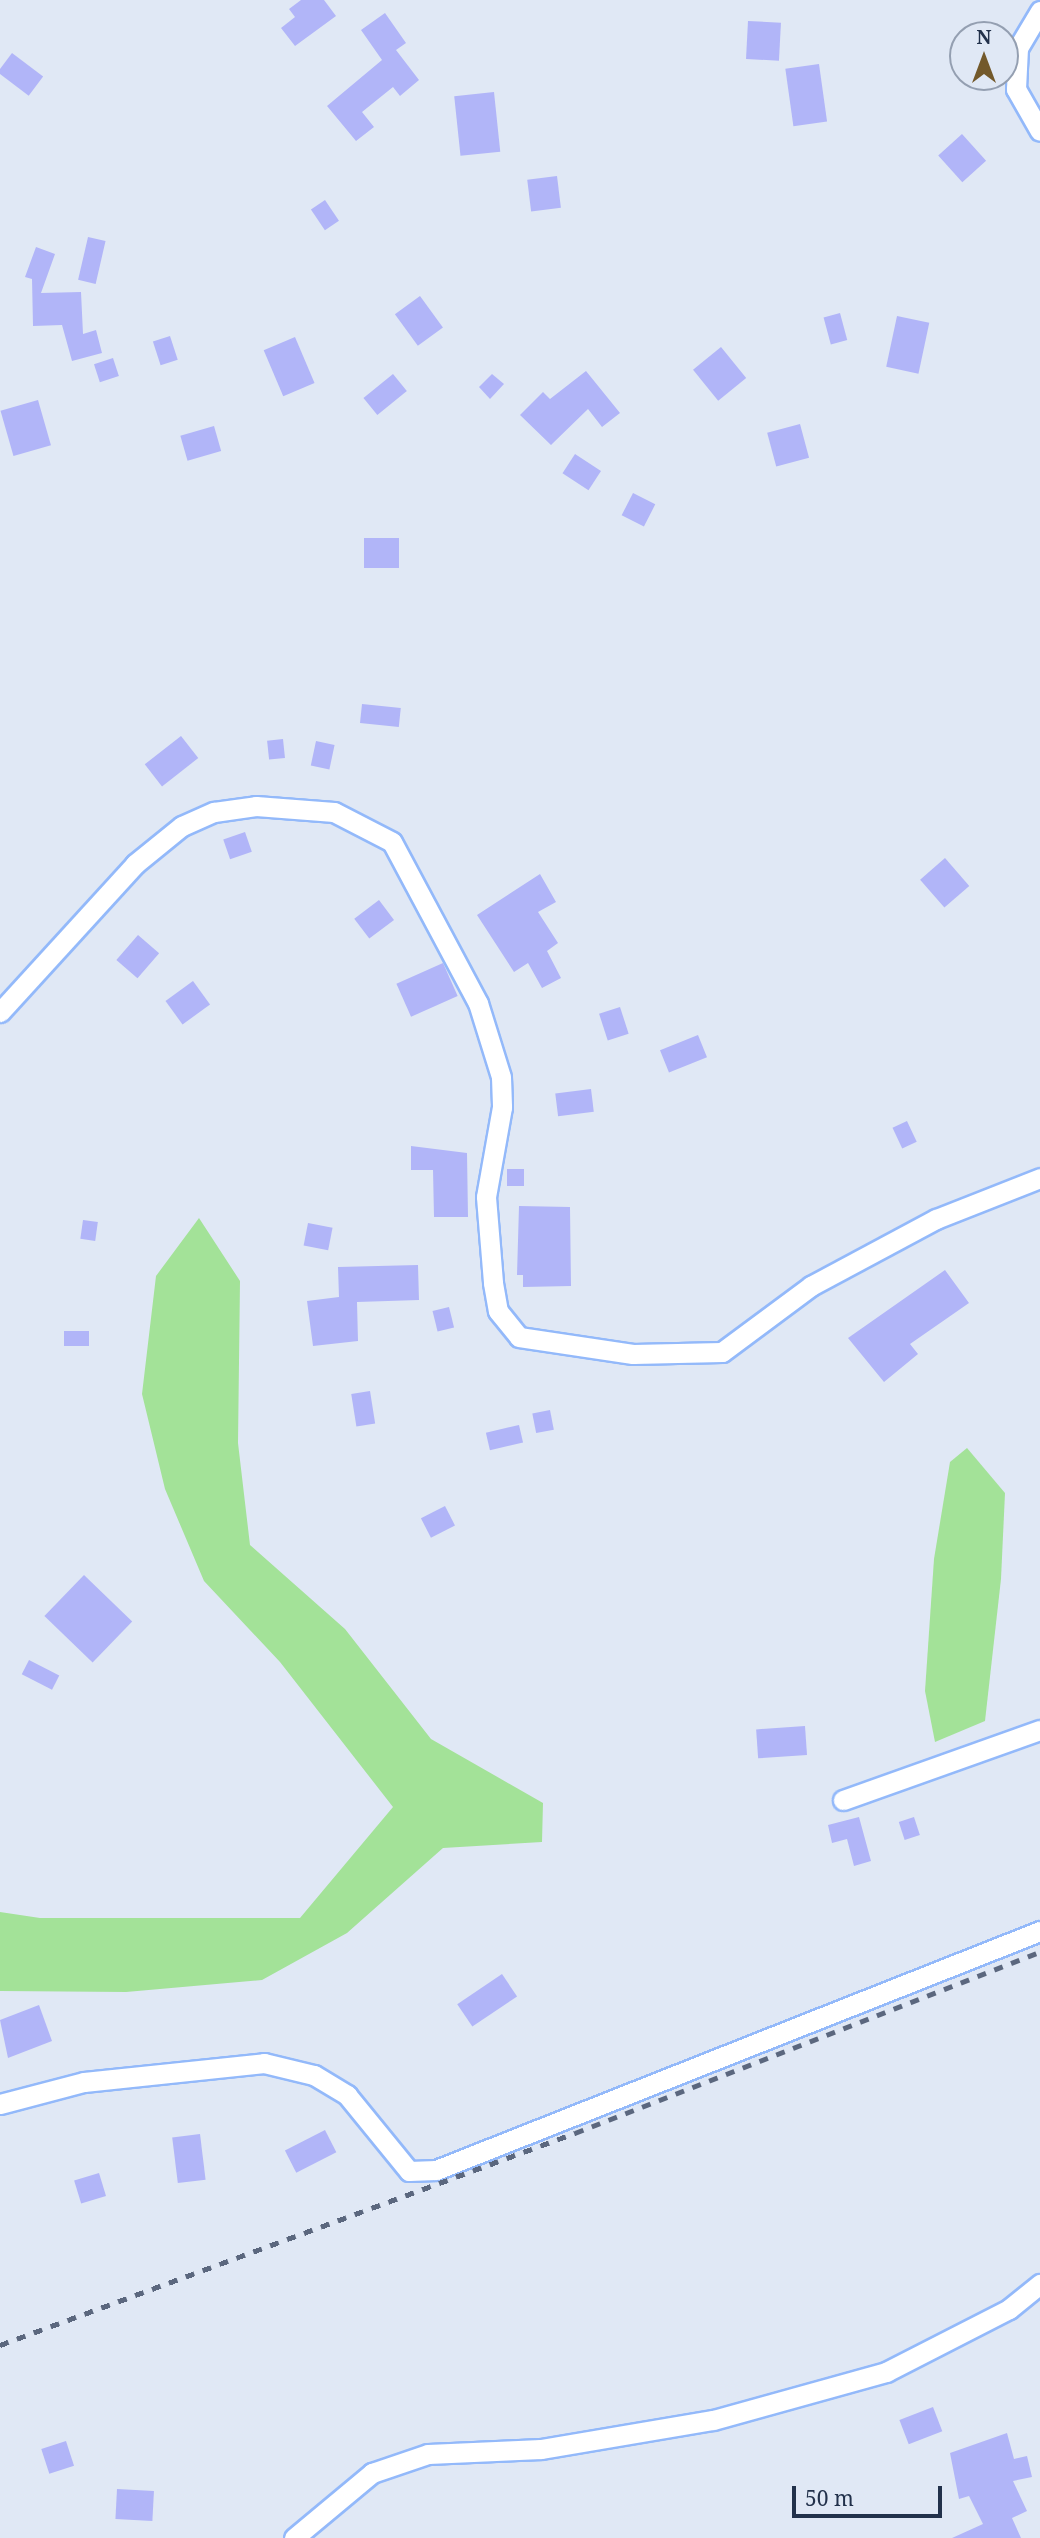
<!DOCTYPE html>
<style>
body{margin:0}
#map{position:relative;width:1040px;height:2538px;overflow:hidden;background:#e0e8f5;font-family:"Noto Serif",serif}
div>[style]{position:absolute}
[style*='--x']{left:calc(var(--x)*1px);top:calc(var(--y)*1px);width:calc(var(--w)*1px);rotate:calc(var(--a)*1deg)}
.water>*{inset:0;background:#a3e298}
.building>*{inset:0;background:#b1b5f8;transform-origin:0 0}
.roads{filter:drop-shadow(2px 0 #93b9fa) drop-shadow(-2px 0 #93b9fa) drop-shadow(0 2px #93b9fa) drop-shadow(0 -2px #93b9fa)}
.minor>*{height:19px;margin:-9.5px;padding:0 9.5px;transform-origin:9.5px;border-radius:9.5px;background:#fff}
.rail>*{height:5px;margin-top:-2.5px;transform-origin:0;background:repeating-linear-gradient(90deg,#5b677e 0 9px,transparent 0 18px)}
span{translate:-50% -50%;white-space:nowrap;text-align:center;line-height:1.15;-webkit-text-stroke:5px #e0e8f5;paint-order:stroke}
.north{position:absolute;left:949px;top:21px;width:70px;height:70px;box-sizing:border-box;background:#e0e8f5;border:2px solid #949fb1;border-radius:50%;rotate:0deg;font-size:19px;font-weight:700;line-height:28px;text-align:center;color:#22314b}
.north::after{content:'';display:block;margin:auto;width:24px;height:32px;background:#73592b;clip-path:polygon(50% 0,100% 100%,50% 72%,0 100%)}
.scale{position:absolute;left:792px;top:2486px;width:150px;height:32px;box-sizing:border-box;border:4px solid #22314b;border-top:0;padding-left:9px;font-size:21px;line-height:24px;white-space:nowrap;color:#22314b;-webkit-text-stroke:5px #e0e8f5;paint-order:stroke}
</style>
<div id="map">
<div class="water">
<i style="clip-path:polygon(199px 1218px,240px 1281px,238px 1443px,250px 1545px,345px 1629px,431px 1739px,543px 1803px,542px 1842px,443px 1848px,347px 1933px,262px 1980px,126px 1992px,0 1991px,0 1912px,40px 1918px,300px 1918px,393px 1807px,280px 1662px,204px 1581px,165px 1489px,142px 1394px,156px 1276px)"></i>
<i style="clip-path:polygon(967px 1448px,1005px 1493px,1001px 1579px,985px 1721px,935px 1742px,925px 1691px,934px 1559px,950px 1462px)"></i>
</div>
<div class="building">
<i style="clip-path:polygon(301px 0,324px 0,336px 16px,295px 46px,281px 28px,295px 17px,289px 9px)"></i>
<i style="clip-path:polygon(385px 13px,406px 43px,396px 50px,419px 80px,400px 96px,393px 87px,362px 112px,374px 127px,356px 141px,327px 106px,382px 60px,361px 30px)"></i>
<i style="left:748px;top:21px;width:33px;height:38px;rotate:3deg"></i>
<i style="left:12px;top:53px;width:39px;height:24px;rotate:37deg"></i>
<i style="left:819px;top:64px;width:58px;height:34px;rotate:82deg"></i>
<i style="left:494px;top:92px;width:60px;height:40px;rotate:84deg"></i>
<i style="left:962px;top:134px;width:36px;height:32px;rotate:48deg"></i>
<i style="left:557px;top:176px;width:32px;height:30px;rotate:83deg"></i>
<i style="left:325px;top:200px;width:25px;height:17px;rotate:56deg"></i>
<i style="left:88px;top:237px;width:18px;height:44px;rotate:13deg"></i>
<i style="clip-path:polygon(36px 247px,55px 254px,41px 293px,81px 292px,83px 334px,96px 330px,102px 353px,72px 361px,62px 325px,33px 326px,32px 279px,25px 277px)"></i>
<i style="left:420px;top:296px;width:39px;height:31px;rotate:54deg"></i>
<i style="left:840px;top:313px;width:28px;height:17px;rotate:75deg"></i>
<i style="left:897px;top:316px;width:33px;height:52px;rotate:12deg"></i>
<i style="left:170px;top:336px;width:25px;height:18px;rotate:72deg"></i>
<i style="left:295px;top:337px;width:50px;height:34px;rotate:67deg"></i>
<i style="left:721px;top:347px;width:40px;height:36px;rotate:51deg"></i>
<i style="left:113px;top:358px;width:19px;height:20px;rotate:72deg"></i>
<i style="clip-path:polygon(586px 371px,620px 413px,602px 427px,588px 409px,551px 445px,520px 415px,543px 392px,550px 399px)"></i>
<i style="left:393px;top:374px;width:22px;height:38px;rotate:51deg"></i>
<i style="clip-path:polygon(492px 374px,504px 384px,490px 399px,479px 387px)"></i>
<i style="left:38px;top:400px;width:47px;height:39px;rotate:74deg"></i>
<i style="left:800px;top:424px;width:35px;height:34px;rotate:75deg"></i>
<i style="left:214px;top:426px;width:26px;height:35px;rotate:74deg"></i>
<i style="left:575px;top:454px;width:31px;height:23px;rotate:33deg"></i>
<i style="left:633px;top:493px;width:25px;height:25px;rotate:27deg"></i>
<i style="left:399px;top:538px;width:30px;height:35px;rotate:90deg"></i>
<i style="left:362px;top:704px;width:39px;height:19px;rotate:6deg"></i>
<i style="left:181px;top:736px;width:28px;height:46px;rotate:52deg"></i>
<i style="left:283px;top:739px;width:19px;height:16px;rotate:84deg"></i>
<i style="left:316px;top:741px;width:19px;height:25px;rotate:12deg"></i>
<i style="left:245px;top:832px;width:21px;height:23px;rotate:71deg"></i>
<i style="left:945px;top:858px;width:37px;height:33px;rotate:49deg"></i>
<i style="clip-path:polygon(540px 874px,556px 902px,538px 912px,558px 943px,547px 951px,561px 978px,542px 988px,528px 963px,514px 972px,477px 915px)"></i>
<i style="left:379px;top:900px;width:25px;height:31px;rotate:53deg"></i>
<i style="left:138px;top:935px;width:28px;height:33px;rotate:41deg"></i>
<i style="left:443px;top:963px;width:36px;height:51px;rotate:66deg"></i>
<i style="left:193px;top:981px;width:29px;height:34px;rotate:54deg"></i>
<i style="left:620px;top:1007px;width:28px;height:22px;rotate:72deg"></i>
<i style="left:698px;top:1035px;width:24px;height:41px;rotate:68deg"></i>
<i style="left:591px;top:1089px;width:23px;height:36px;rotate:83deg"></i>
<i style="left:907px;top:1121px;width:23px;height:16px;rotate:65deg"></i>
<i style="clip-path:polygon(411px 1146px,467px 1153px,468px 1217px,434px 1217px,433px 1170px,411px 1170px)"></i>
<i style="left:507px;top:1169px;width:17px;height:17px"></i>
<i style="clip-path:polygon(519px 1206px,570px 1207px,571px 1286px,523px 1287px,523px 1275px,517px 1275px)"></i>
<i style="left:83px;top:1220px;width:15px;height:19px;rotate:8deg"></i>
<i style="left:308px;top:1223px;width:25px;height:23px;rotate:11deg"></i>
<i style="clip-path:polygon(418px 1265px,419px 1300px,357px 1302px,358px 1341px,313px 1346px,307px 1301px,339px 1297px,338px 1267px)"></i>
<i style="clip-path:polygon(945px 1270px,969px 1303px,910px 1344px,918px 1354px,884px 1382px,848px 1338px)"></i>
<i style="left:449px;top:1307px;width:21px;height:17px;rotate:76deg"></i>
<i style="left:64px;top:1331px;width:25px;height:15px"></i>
<i style="left:370px;top:1391px;width:33px;height:19px;rotate:81deg"></i>
<i style="left:550px;top:1410px;width:20px;height:18px;rotate:79deg"></i>
<i style="left:519px;top:1425px;width:18px;height:34px;rotate:77deg"></i>
<i style="left:445px;top:1506px;width:22px;height:27px;rotate:63deg"></i>
<i style="left:84px;top:1575px;width:67px;height:57px;rotate:44deg"></i>
<i style="left:29px;top:1660px;width:34px;height:16px;rotate:27deg"></i>
<i style="left:805px;top:1726px;width:29px;height:49px;rotate:86deg"></i>
<i style="clip-path:polygon(859px 1817px,871px 1861px,854px 1866px,847px 1839px,832px 1843px,828px 1825px)"></i>
<i style="left:914px;top:1817px;width:19px;height:16px;rotate:72deg"></i>
<i style="left:502px;top:1974px;width:27px;height:54px;rotate:56deg"></i>
<i style="clip-path:polygon(39px 2005px,52px 2041px,8px 2058px,0 2020px)"></i>
<i style="left:325px;top:2130px;width:25px;height:45px;rotate:63deg"></i>
<i style="left:200px;top:2134px;width:46px;height:28px;rotate:83deg"></i>
<i style="left:99px;top:2173px;width:24px;height:26px;rotate:73deg"></i>
<i style="left:933px;top:2407px;width:26px;height:36px;rotate:69deg"></i>
<i style="clip-path:polygon(1007px 2433px,1014px 2459px,1027px 2456px,1032px 2477px,1013px 2481px,1027px 2511px,1012px 2518px,1021px 2538px,952px 2538px,983px 2524px,969px 2496px,959px 2499px,950px 2453px)"></i>
<i style="left:66px;top:2441px;width:26px;height:26px;rotate:72deg"></i>
<i style="left:117px;top:2489px;width:37px;height:30px;rotate:3deg"></i>
</div>
<div class="roads">
<div class="minor">
<i style="--x:1040;--y:11;--w:43;--a:120.7"></i>
<i style="--x:1018;--y:48;--w:41;--a:92.8"></i>
<i style="--x:1016;--y:89;--w:48;--a:60.3"></i>
<i style="--x:0;--y:1012;--w:200;--a:-47.6"></i>
<i style="--x:135;--y:864;--w:60;--a:-39"></i>
<i style="--x:182;--y:826;--w:35;--a:-24"></i>
<i style="--x:214;--y:812;--w:42;--a:-8.1"></i>
<i style="--x:256;--y:806;--w:78;--a:4.4"></i>
<i style="--x:334;--y:812;--w:65;--a:27.3"></i>
<i style="--x:392;--y:842;--w:183;--a:61.9"></i>
<i style="--x:478;--y:1003;--w:77;--a:72.7"></i>
<i style="--x:501;--y:1077;--w:30;--a:88"></i>
<i style="--x:502;--y:1107;--w:91;--a:100.1"></i>
<i style="--x:486;--y:1197;--w:86;--a:85.3"></i>
<i style="--x:493;--y:1283;--w:28;--a:80"></i>
<i style="--x:498;--y:1311;--w:33;--a:51"></i>
<i style="--x:519;--y:1337;--w:115;--a:8.5"></i>
<i style="--x:633;--y:1354;--w:89;--a:-1.3"></i>
<i style="--x:722;--y:1352;--w:111;--a:-36.6"></i>
<i style="--x:811;--y:1286;--w:142;--a:-28.2"></i>
<i style="--x:936;--y:1219;--w:112;--a:-21.5"></i>
<i style="--x:843;--y:1800;--w:209;--a:-19.6"></i>
<i style="--x:0;--y:2104;--w:87;--a:-14.7"></i>
<i style="--x:84;--y:2082;--w:181;--a:-6"></i>
<i style="--x:264;--y:2063;--w:51;--a:13.5"></i>
<i style="--x:314;--y:2075;--w:39;--a:31"></i>
<i style="--x:347;--y:2095;--w:98;--a:50.8"></i>
<i style="--x:409;--y:2171;--w:27;--a:-2"></i>
<i style="--x:436;--y:2170;--w:650;--a:-21.59"></i>
<i style="--x:294;--y:2538;--w:102;--a:-39.8"></i>
<i style="--x:372;--y:2473;--w:59;--a:-18.7"></i>
<i style="--x:428;--y:2454;--w:113;--a:-2.5"></i>
<i style="--x:541;--y:2449;--w:174;--a:-9.6"></i>
<i style="--x:713;--y:2420;--w:180;--a:-15.5"></i>
<i style="--x:886;--y:2372;--w:138;--a:-27.1"></i>
<i style="--x:1009;--y:2309;--w:40;--a:-39"></i>
</div>
</div>
<div class="rail">
<i style="--x:0;--y:2345;--w:613;--a:-20.24"></i>
<i style="--x:575;--y:2133;--w:499;--a:-21.3"></i>
</div>
<div class="north">N</div>
<div class="scale">50 m</div>
</div>
